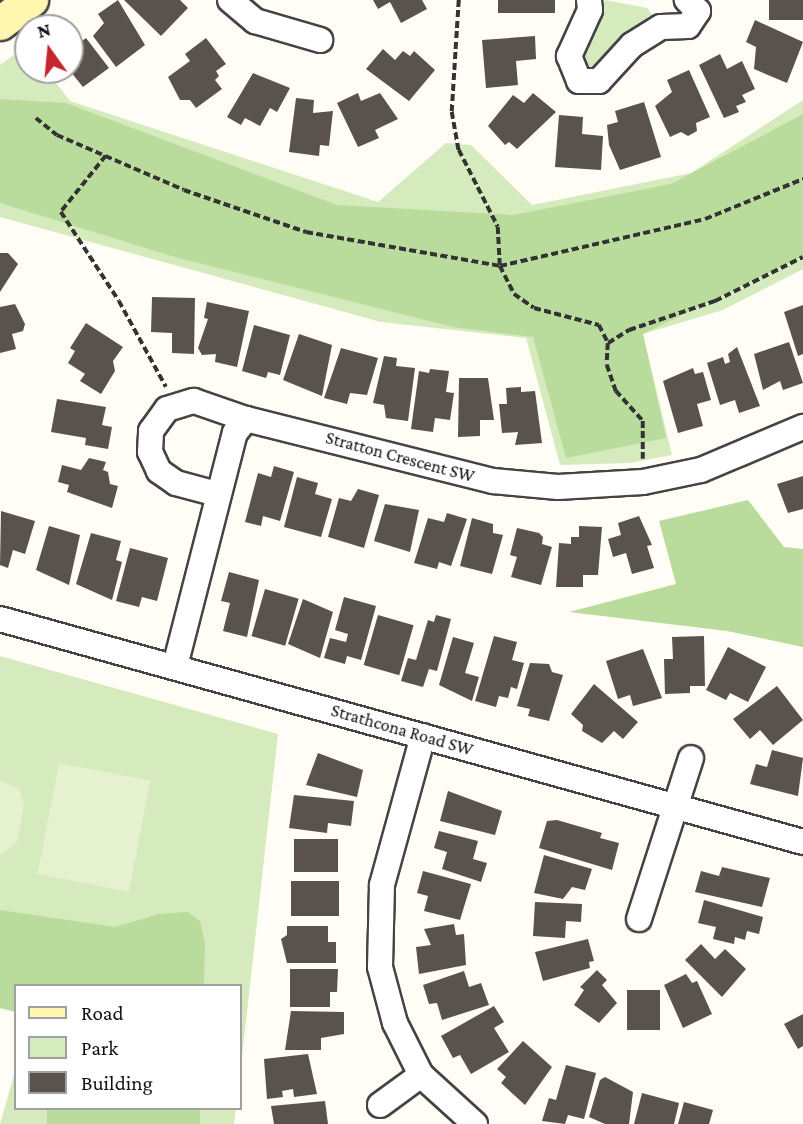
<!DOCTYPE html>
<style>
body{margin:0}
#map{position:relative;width:803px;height:1124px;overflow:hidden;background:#fffdf5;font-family:"Crimson Pro",serif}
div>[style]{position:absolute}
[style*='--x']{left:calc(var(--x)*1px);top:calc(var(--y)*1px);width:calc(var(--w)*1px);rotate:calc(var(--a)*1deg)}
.green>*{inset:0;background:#d5ebbd}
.forest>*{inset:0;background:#b9dc9c;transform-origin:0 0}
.pitch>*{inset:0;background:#e6f2cf;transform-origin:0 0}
.building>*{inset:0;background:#5a524d;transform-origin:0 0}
.path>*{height:3.5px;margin-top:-1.75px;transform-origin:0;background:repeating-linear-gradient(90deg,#333 0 7px,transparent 0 10.5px)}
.roads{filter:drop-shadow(2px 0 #444) drop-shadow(-2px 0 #444) drop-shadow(0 2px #444) drop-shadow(0 -2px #444)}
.street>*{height:24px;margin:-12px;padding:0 12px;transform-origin:12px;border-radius:12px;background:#fff}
.secondary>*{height:33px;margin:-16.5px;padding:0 16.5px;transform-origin:16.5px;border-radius:16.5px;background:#fff6b0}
span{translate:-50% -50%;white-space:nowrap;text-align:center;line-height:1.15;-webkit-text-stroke:7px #fff;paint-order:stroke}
.street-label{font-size:18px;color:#111}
.legend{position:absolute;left:14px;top:984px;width:228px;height:126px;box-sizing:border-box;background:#fff;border:2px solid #a0a0a0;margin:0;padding:9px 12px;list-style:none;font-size:21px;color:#111}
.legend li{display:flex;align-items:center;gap:14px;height:35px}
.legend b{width:35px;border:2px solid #a0a0a0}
.north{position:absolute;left:14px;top:14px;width:70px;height:70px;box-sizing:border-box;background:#fff;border:2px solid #a0a0a0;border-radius:50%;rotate:345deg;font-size:19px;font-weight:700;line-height:28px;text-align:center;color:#111}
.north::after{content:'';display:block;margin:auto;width:24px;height:32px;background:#c4262e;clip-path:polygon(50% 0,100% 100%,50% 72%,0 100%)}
</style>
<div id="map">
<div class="green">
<i style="clip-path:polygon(605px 0,647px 8px,653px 16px,627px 32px,594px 69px,586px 69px,581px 57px,595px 35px)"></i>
<i style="clip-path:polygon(27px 45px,28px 70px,46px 70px,70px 101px,378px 202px,446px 143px,471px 145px,532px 205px,691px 173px,803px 100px,803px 269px,723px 310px,643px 334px,672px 455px,630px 463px,560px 465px,526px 338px,381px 322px,0 217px,0 65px)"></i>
<i style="clip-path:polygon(0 656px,278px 734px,240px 1075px,240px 986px,16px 986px,16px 1012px,0 1008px)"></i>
<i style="clip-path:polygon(16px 1068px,16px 1108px,236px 1108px,234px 1124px,0 1124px)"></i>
</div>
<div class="forest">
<i style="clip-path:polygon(0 99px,66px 103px,337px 205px,513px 215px,671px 184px,803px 114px,803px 256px,643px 334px,666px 438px,566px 458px,533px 337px,453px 327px,178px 258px,0 203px)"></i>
<i style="clip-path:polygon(748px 500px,784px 547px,803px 549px,803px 647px,727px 631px,569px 612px,676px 584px,659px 521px)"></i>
<i style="clip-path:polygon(0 910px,115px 927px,159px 914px,188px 912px,200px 921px,205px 943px,204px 986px,16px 986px,16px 1012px,0 1008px)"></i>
<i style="left:47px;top:1108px;width:153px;height:17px"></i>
</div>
<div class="pitch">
<i style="left:59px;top:763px;width:93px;height:113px;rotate:11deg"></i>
<i style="clip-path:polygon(0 781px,19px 789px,24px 805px,17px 842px,0 856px)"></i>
</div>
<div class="building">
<i style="clip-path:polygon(118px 0,145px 45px,116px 67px,93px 36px,104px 23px,98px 14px)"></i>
<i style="clip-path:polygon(124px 0,180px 0,188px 8px,161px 36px)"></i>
<i style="clip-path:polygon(373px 0,422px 0,427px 9px,401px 23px,390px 2px,378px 9px)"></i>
<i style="left:498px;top:0;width:57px;height:13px"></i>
<i style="left:769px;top:0;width:34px;height:20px"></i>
<i style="clip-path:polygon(755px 20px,803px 42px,787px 83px,754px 69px,756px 47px,746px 42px)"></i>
<i style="clip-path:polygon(535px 36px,536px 59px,516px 61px,518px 85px,486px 88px,482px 40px)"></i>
<i style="clip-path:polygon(86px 38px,109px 68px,83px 87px,70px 71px,70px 50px)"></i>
<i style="clip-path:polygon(206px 38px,226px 64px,216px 71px,219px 76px,215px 80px,222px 89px,196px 108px,190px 100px,180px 100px,168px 77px,190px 61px,185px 54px)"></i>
<i style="clip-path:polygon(383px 49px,395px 60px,403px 51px,410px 56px,414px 51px,435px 70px,409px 101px,366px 69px)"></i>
<i style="clip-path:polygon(720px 54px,727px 69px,742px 61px,755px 89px,742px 95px,746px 102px,736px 106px,739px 112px,724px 118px,699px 65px)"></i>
<i style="clip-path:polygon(689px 70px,710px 117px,696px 123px,697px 131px,688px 136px,681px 132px,670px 137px,655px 106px,672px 92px,667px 80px)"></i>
<i style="clip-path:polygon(253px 73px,290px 88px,277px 112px,270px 108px,260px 126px,245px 118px,241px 125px,227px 117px)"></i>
<i style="clip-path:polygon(358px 93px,361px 101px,380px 93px,398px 119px,375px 130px,379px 138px,358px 147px,337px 103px)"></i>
<i style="clip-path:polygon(533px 93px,556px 112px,517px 149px,509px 142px,505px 145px,488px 126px,513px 95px,524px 103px)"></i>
<i style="clip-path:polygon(296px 98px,314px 100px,313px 113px,333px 111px,329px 146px,320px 145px,319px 156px,289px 152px)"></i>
<i style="clip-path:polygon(644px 102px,661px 157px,620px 170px,609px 145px,607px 125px,618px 122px,615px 111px)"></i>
<i style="clip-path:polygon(559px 115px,583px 117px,582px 134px,603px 136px,601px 170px,555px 167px)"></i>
<i style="clip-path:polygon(0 253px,8px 253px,18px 264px,0 292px)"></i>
<i style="clip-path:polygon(152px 297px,195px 298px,194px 354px,172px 353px,172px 333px,151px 332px)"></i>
<i style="clip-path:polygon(207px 302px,249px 311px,237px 367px,215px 362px,216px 354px,202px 355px,198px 348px,208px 319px,204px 318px)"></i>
<i style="clip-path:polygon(15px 304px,25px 324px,23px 331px,12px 334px,16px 349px,0 353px,0 307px)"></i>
<i style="clip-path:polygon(803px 305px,803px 354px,798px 356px,784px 312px)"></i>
<i style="clip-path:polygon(86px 323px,123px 347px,113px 361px,115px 371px,101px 394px,80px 381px,85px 374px,68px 363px,75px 351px,70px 348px)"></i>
<i style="clip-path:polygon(254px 325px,290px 335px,280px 375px,268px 372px,266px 378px,242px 371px)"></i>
<i style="clip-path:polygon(299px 334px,332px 345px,322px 396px,283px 380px)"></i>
<i style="clip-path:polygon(789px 342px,803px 383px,783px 390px,780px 381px,763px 390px,754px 354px)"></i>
<i style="clip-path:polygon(737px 347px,760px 406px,739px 413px,735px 400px,720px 405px,707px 363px,723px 357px,725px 364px,730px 362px,728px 354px)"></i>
<i style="clip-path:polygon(341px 348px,378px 358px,367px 395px,350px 393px,347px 404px,324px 398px)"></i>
<i style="clip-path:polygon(384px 356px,397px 358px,396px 366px,415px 368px,408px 421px,386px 418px,384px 405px,373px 403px)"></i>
<i style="clip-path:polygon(693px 368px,695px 374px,703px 372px,711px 400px,697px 404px,703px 426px,678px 433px,663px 381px)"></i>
<i style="clip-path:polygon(430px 369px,449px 371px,446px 392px,454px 393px,450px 420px,435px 418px,433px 432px,411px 429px,419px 371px,429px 373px)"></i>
<i style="clip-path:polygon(459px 378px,488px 378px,494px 420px,480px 420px,480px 436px,458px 437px)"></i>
<i style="clip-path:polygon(521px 387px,521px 392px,535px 391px,542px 443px,515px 445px,518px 432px,502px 433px,499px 404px,507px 404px,506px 388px)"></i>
<i style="clip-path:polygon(57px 399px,106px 407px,102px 425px,112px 427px,108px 449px,85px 445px,86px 438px,51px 432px)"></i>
<i style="clip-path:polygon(89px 458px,106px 462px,103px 470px,108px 472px,110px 484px,118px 486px,112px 508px,67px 492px,69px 485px,58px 482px,62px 465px,81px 470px)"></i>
<i style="clip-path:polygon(274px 466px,294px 472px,280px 521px,263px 516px,261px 526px,245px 522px,258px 473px,271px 477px)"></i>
<i style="clip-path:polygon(803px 476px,803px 509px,788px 513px,777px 484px)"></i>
<i style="clip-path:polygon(297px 477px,318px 483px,315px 494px,332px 499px,321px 537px,284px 527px)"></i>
<i style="clip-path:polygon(358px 489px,379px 495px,364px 548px,328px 537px,339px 498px,351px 501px)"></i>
<i style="clip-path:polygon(385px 504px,419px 510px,410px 552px,374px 541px)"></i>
<i style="clip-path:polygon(1px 511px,35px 521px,25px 554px,13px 550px,8px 568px,0 565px)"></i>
<i style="clip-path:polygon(447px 513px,467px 519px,451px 566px,439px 562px,437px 569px,414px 563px,428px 518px,444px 522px)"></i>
<i style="clip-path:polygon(639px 516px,652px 545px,647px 546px,654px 568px,632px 574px,626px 553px,613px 557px,608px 539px,621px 535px,618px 523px)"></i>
<i style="clip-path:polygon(472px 518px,493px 524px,493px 533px,503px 535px,492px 574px,460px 566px)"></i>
<i style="clip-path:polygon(49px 526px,80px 535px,69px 585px,36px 570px)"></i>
<i style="clip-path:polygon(579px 526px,602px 527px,598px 575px,583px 575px,583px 587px,556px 587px,559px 543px,571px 544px,571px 537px,579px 537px)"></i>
<i style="clip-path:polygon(517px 528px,539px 533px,543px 537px,542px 544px,552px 547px,541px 585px,511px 577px,517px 557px,510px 555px)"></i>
<i style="clip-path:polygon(91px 533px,121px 541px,116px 560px,122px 562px,112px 600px,76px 584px)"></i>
<i style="clip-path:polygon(130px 548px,168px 558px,157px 601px,142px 597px,139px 607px,116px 601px)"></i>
<i style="clip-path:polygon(229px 572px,259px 580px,247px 637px,223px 631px,230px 603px,221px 601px)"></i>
<i style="left:265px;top:589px;width:35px;height:49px;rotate:16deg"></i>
<i style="clip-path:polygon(344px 597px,376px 606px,361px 660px,347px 656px,345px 664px,324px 658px,330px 638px,346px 642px,348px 634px,335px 630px)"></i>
<i style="clip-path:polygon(303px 599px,333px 612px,320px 658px,288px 644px)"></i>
<i style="left:378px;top:615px;width:37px;height:52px;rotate:16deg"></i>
<i style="clip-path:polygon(436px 615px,451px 619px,437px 671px,429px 669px,423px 687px,401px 681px,408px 658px,416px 660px,428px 620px,434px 622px)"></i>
<i style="clip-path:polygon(494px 636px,517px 642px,512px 660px,524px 663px,517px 689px,511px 687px,508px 698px,499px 696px,496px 707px,475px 701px)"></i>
<i style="clip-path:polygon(704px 636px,705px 686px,690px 686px,690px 693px,665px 694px,664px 659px,673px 659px,672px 637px)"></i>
<i style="clip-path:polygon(453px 637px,474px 643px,465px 673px,479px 677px,472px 701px,439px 685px)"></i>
<i style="clip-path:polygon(728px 647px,766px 667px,748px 702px,730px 693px,726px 700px,706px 690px)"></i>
<i style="clip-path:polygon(643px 649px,662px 698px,633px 706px,630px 695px,618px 699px,606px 661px)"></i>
<i style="clip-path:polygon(530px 663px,549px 664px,552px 672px,563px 675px,549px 721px,528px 716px,530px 709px,517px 706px)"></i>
<i style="clip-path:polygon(594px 684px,638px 722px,623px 739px,614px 731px,602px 743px,582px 731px,583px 725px,571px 714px)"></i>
<i style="clip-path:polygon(777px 686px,803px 720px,773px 745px,760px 730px,750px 739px,733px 719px)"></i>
<i style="clip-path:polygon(772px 750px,803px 758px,798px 796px,750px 784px,756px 764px,767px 767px)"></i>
<i style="clip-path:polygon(318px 753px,363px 770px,357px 797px,306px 785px)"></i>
<i style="clip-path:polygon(448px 791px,502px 811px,495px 835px,440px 821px)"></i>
<i style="clip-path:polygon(294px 795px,354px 801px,351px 826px,328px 823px,327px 833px,289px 828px)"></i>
<i style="clip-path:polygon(557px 820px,602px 833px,600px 838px,619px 843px,612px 870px,539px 848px,547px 821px)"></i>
<i style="clip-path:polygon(439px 831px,478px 841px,473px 859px,487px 863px,481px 882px,442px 869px,447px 852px,434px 848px)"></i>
<i style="left:294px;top:839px;width:44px;height:33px"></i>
<i style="clip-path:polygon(544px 855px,592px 869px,585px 890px,572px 887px,563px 899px,534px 893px)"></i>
<i style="clip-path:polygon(722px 867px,770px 878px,762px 907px,695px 892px,701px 871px,719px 876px)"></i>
<i style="clip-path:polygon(423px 871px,471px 884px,460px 920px,424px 911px,428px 896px,417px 893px)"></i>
<i style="left:291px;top:881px;width:48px;height:35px"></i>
<i style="clip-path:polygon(704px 900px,763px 917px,759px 934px,747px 931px,745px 940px,735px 937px,734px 944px,713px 939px,716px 927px,698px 923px)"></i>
<i style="clip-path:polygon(535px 902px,582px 904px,581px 922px,566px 921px,565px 938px,533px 936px)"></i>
<i style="clip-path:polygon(454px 924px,456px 935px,464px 934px,466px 965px,419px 974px,416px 947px,431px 945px,424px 929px)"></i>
<i style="clip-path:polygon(287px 926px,328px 926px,328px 942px,336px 942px,336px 963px,287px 963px,281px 939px,287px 935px)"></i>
<i style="clip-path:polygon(588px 939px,594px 961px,589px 962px,590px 968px,543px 981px,535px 952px)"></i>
<i style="clip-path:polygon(701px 944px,715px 959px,725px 949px,746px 969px,722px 997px,685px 960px)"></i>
<i style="clip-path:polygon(290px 969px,338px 969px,337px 992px,330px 992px,330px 1007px,290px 1007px)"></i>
<i style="clip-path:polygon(597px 970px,607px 980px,602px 985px,617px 1003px,599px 1023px,574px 1005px,584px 990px,580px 987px)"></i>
<i style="clip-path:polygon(464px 971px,469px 987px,481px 983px,489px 1005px,442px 1020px,437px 1003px,429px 1004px,423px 985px)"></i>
<i style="clip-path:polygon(686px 974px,692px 983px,697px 981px,712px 1014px,683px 1028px,664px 985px)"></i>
<i style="left:660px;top:990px;width:40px;height:33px;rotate:90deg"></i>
<i style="clip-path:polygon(494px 1006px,504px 1022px,494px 1028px,509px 1052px,471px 1074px,460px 1055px,453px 1058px,441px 1036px)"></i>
<i style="clip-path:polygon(291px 1011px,344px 1012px,344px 1034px,321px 1038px,321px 1050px,285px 1050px)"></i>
<i style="clip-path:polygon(803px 1014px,803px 1046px,798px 1049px,784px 1024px)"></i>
<i style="clip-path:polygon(523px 1041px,552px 1067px,525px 1105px,501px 1083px,506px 1077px,497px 1069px)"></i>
<i style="clip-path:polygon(308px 1054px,317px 1094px,294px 1097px,293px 1089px,282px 1091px,283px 1097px,267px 1099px,264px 1059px)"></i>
<i style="clip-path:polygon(566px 1065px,596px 1073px,584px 1119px,568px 1115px,565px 1124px,542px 1121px,549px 1098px,556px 1100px)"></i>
<i style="clip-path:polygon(605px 1077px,633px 1092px,629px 1124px,605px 1124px,589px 1117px,600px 1080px)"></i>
<i style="clip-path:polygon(642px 1093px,679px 1103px,674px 1124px,634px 1124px)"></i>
<i style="clip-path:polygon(325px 1101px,328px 1124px,274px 1124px,271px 1106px)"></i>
<i style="clip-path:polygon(684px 1102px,713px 1110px,709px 1124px,678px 1124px)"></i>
</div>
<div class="path">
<i style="--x:459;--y:0;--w:112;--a:93.6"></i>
<i style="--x:452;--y:112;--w:39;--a:80"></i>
<i style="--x:459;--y:150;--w:86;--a:63.1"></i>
<i style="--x:498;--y:227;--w:39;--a:87"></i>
<i style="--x:500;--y:266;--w:31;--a:63"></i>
<i style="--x:514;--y:294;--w:24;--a:35"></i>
<i style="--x:534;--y:308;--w:67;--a:14.7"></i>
<i style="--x:599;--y:325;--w:20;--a:63"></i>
<i style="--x:608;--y:343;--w:22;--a:93"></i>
<i style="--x:607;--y:365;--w:28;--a:71"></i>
<i style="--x:616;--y:391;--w:40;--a:48"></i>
<i style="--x:643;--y:421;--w:38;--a:90"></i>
<i style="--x:36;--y:118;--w:27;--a:39"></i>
<i style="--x:57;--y:135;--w:138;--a:23.4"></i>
<i style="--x:184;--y:190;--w:129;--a:19"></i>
<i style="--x:306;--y:232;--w:197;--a:9.9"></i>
<i style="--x:500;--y:266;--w:210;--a:-12.9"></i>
<i style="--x:705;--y:219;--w:106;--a:-22.2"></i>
<i style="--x:106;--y:156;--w:72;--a:128.8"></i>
<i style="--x:61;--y:212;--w:106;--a:56.9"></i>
<i style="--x:119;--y:301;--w:98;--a:61.3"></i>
<i style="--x:608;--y:343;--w:25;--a:-32"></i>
<i style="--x:629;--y:330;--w:91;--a:-18.6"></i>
<i style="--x:715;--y:301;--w:98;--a:-26.6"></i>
</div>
<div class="roads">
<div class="street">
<i style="--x:230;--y:0;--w:33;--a:40"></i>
<i style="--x:255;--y:21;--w:68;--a:16.3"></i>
<i style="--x:589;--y:0;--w:10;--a:84"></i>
<i style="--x:590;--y:10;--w:51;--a:114.5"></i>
<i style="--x:569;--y:56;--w:27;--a:68"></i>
<i style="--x:579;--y:81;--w:20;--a:0"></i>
<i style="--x:599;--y:81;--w:49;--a:-47.5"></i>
<i style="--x:632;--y:45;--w:34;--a:-32"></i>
<i style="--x:661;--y:27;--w:27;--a:-2"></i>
<i style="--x:688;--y:26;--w:18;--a:-56"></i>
<i style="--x:698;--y:11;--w:16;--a:-135"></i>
<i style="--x:217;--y:494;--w:42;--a:-165"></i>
<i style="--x:176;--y:483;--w:21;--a:-145"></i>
<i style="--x:159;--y:471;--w:21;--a:-115"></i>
<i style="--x:150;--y:452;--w:21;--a:-87"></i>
<i style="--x:151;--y:431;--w:27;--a:-54"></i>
<i style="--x:167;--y:409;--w:28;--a:-17"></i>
<i style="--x:194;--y:401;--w:55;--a:19.1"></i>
<i style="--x:0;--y:619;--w:833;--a:15.52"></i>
<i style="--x:175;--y:666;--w:241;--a:-75.6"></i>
<i style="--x:235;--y:433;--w:18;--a:-52"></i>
<i style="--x:246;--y:419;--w:255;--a:14.1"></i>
<i style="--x:493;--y:481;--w:65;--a:5.3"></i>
<i style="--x:558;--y:487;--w:85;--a:-3.4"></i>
<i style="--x:643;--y:482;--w:59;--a:-11.7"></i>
<i style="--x:701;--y:470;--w:111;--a:-22.9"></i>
<i style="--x:423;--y:736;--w:155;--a:105.4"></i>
<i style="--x:382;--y:885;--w:82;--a:91.4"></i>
<i style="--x:380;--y:967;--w:58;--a:75"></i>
<i style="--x:395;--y:1023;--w:58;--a:63.4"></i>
<i style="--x:421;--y:1075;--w:73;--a:42.2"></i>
<i style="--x:639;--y:919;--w:169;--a:-72.1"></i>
<i style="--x:380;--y:1105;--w:51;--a:-36.2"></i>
</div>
<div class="secondary">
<i style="--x:0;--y:23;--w:39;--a:-37"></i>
</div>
</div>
<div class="street-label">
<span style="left:400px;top:457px;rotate:15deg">Stratton Crescent SW</span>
<span style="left:402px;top:730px;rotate:16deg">Strathcona Road SW</span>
</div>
<ul class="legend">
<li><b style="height:9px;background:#fff6b0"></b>Road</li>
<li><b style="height:19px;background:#d5ebbd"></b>Park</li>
<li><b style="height:19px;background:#5a524d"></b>Building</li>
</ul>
<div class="north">N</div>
</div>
